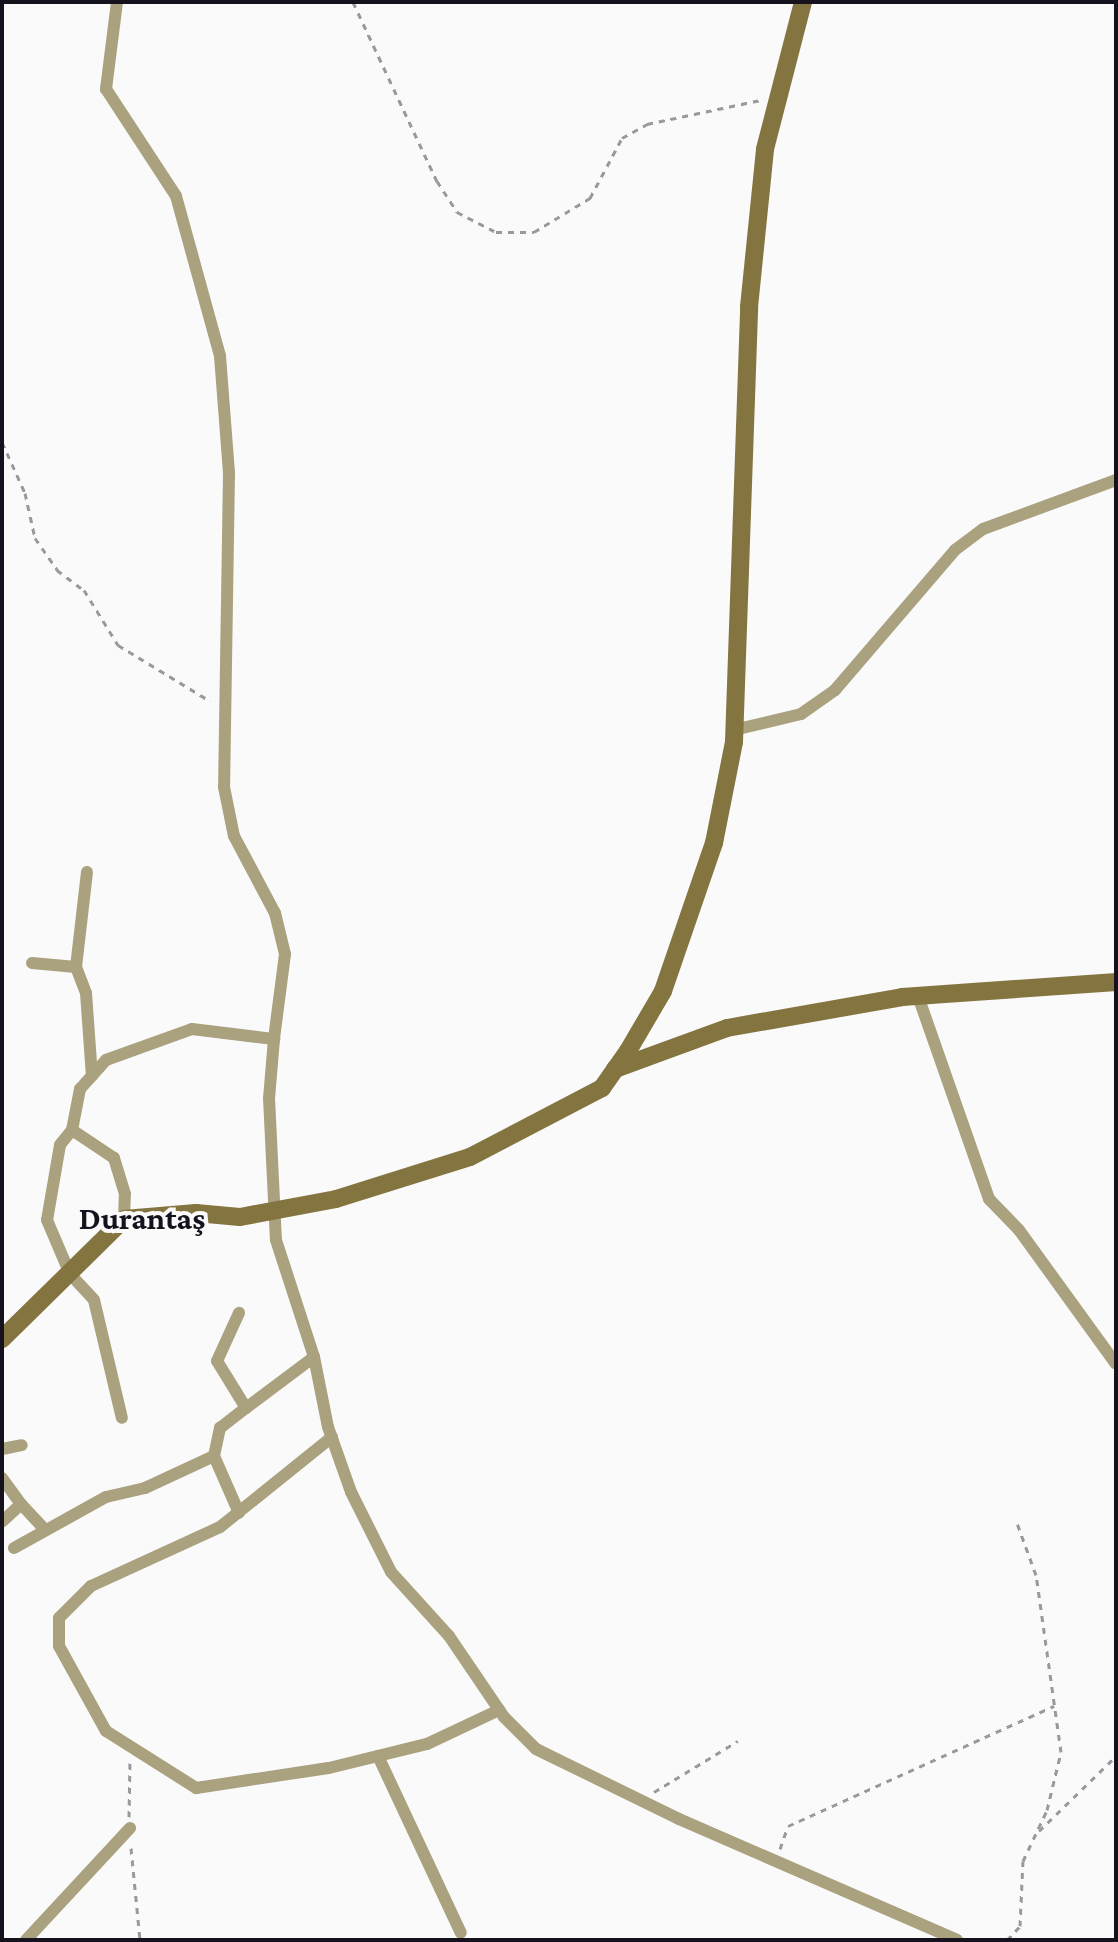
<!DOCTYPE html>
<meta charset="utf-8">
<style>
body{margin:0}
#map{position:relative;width:1118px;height:1942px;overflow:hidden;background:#fafafa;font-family:"Crimson Pro",serif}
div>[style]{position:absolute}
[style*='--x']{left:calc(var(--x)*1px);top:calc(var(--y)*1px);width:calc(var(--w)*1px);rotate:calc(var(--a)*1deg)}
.path>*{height:3px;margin-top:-1.5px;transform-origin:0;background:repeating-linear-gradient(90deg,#99989d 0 6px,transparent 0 12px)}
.street>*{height:12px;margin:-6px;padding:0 6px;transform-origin:6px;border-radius:6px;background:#aaa17e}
.secondary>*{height:18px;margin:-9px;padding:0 9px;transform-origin:9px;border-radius:9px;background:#847540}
span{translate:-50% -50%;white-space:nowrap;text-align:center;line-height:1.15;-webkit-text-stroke:8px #fafafa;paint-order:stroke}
.quarter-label{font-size:32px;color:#15121d;font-weight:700}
.frame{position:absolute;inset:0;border:4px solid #15121d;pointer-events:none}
</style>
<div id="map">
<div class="path">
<i style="--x:353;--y:2;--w:198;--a:64.9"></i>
<i style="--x:437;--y:181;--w:37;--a:57"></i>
<i style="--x:457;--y:212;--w:44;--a:27.1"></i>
<i style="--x:496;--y:232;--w:38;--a:0"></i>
<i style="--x:534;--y:232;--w:66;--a:-31.3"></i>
<i style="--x:590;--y:198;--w:68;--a:-61.9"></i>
<i style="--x:622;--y:138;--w:29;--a:-29"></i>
<i style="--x:647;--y:124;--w:116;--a:-11.9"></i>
<i style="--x:2;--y:442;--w:56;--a:65.7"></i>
<i style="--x:25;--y:493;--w:46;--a:77.5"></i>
<i style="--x:35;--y:538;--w:39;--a:55"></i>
<i style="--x:57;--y:570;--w:34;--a:37"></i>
<i style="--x:84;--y:590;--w:65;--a:58.3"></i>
<i style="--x:118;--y:645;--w:108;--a:31.3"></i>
<i style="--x:654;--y:1792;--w:98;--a:-31.3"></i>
<i style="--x:129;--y:1817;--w:56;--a:-89"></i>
<i style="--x:1039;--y:1831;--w:107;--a:-44.2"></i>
<i style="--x:131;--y:1848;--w:92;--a:84.4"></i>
<i style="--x:780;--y:1849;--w:24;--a:-71"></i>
<i style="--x:788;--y:1826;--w:292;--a:-24.3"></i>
<i style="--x:1007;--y:1940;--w:19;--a:-47"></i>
<i style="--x:1020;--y:1926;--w:65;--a:-87.4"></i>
<i style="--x:1023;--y:1861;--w:56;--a:-64.8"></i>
<i style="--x:1047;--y:1810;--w:60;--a:-76.4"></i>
<i style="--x:1061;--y:1752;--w:179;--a:-98"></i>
<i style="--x:1036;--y:1575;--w:59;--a:-110"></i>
</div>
<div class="street">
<i style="--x:117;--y:2;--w:88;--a:97.2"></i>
<i style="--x:106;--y:89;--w:128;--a:56.8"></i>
<i style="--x:176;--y:196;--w:166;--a:74.6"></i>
<i style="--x:220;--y:356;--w:117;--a:85.6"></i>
<i style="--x:229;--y:473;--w:314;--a:90.9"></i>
<i style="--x:224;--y:787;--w:50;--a:78.5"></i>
<i style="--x:234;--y:836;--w:87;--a:62"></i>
<i style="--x:275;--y:913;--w:42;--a:76.3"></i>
<i style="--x:285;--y:954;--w:86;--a:97.4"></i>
<i style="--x:734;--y:730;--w:69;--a:-13.4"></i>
<i style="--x:801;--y:714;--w:42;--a:-35.2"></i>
<i style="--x:835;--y:690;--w:184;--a:-49.4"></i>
<i style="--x:955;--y:550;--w:35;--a:-37"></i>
<i style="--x:983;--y:529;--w:142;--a:-20.2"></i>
<i style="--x:87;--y:872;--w:96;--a:96.6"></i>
<i style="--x:76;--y:967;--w:28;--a:69"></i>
<i style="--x:86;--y:993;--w:83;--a:85.9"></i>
<i style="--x:32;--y:963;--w:44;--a:5.2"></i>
<i style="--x:918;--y:996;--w:215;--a:70.7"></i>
<i style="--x:989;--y:1199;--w:43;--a:45.9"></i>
<i style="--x:1019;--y:1230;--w:165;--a:54.1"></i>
<i style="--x:72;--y:1130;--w:19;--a:129"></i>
<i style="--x:60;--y:1145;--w:76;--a:99.8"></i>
<i style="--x:47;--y:1220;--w:59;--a:66.9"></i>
<i style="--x:70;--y:1274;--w:35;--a:47"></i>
<i style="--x:94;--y:1300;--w:121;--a:76.7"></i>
<i style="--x:124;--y:1219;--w:25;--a:-88"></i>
<i style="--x:125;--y:1194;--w:38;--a:-107"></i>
<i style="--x:114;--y:1158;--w:50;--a:-146.3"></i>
<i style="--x:72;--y:1130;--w:42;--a:-79"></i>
<i style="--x:80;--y:1089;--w:39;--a:-48"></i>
<i style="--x:106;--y:1060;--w:91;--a:-19.8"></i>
<i style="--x:192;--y:1029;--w:83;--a:7"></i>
<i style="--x:274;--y:1039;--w:59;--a:94.8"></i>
<i style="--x:269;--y:1098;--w:142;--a:87.2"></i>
<i style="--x:276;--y:1240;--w:123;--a:72"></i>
<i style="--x:314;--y:1357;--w:71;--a:78.7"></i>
<i style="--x:328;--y:1427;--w:69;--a:70.5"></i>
<i style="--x:351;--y:1492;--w:89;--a:63.4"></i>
<i style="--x:391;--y:1572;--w:86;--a:47.8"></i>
<i style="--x:449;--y:1636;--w:98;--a:55.8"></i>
<i style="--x:504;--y:1717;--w:45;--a:45"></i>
<i style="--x:536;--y:1749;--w:159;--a:26.1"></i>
<i style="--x:679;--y:1819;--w:303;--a:23.5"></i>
<i style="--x:246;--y:1408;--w:85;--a:-36.9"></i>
<i style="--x:332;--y:1437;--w:144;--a:141.2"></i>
<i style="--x:220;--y:1527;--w:142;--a:155.4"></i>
<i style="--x:91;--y:1586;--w:45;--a:135"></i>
<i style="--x:59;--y:1618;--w:28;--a:90"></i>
<i style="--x:59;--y:1646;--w:97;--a:61.1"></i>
<i style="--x:106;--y:1731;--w:107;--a:32.3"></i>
<i style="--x:196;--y:1788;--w:134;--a:-8.6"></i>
<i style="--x:329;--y:1768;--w:101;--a:-13.8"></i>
<i style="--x:427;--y:1744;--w:80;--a:-25.3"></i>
<i style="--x:2;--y:1449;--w:20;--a:-11"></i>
<i style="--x:214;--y:1456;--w:29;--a:-78"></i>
<i style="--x:220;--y:1428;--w:33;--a:-38"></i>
<i style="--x:246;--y:1408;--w:55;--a:-121.7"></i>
<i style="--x:217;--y:1361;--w:53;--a:-65.4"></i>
<i style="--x:2;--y:1478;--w:32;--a:54"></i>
<i style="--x:21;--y:1504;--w:26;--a:137"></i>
<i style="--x:21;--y:1504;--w:33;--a:47"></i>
<i style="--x:14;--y:1548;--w:105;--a:-29"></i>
<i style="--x:106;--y:1497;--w:40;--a:-13"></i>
<i style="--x:145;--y:1488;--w:76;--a:-24.9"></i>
<i style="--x:214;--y:1456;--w:62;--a:66.3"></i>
<i style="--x:378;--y:1756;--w:195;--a:64.9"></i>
<i style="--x:26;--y:1940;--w:153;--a:-47.1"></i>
</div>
<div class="secondary">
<i style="--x:615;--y:1069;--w:119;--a:-20.1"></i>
<i style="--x:727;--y:1028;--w:178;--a:-10"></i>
<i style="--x:902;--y:997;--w:215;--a:-4"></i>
<i style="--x:2;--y:1339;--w:171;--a:-44.5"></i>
<i style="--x:124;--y:1219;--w:72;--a:-4.8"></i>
<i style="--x:196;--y:1213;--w:44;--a:5.2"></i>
<i style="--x:240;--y:1217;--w:98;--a:-10.6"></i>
<i style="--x:336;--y:1199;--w:140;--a:-17.4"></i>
<i style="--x:470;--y:1157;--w:149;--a:-27.6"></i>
<i style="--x:602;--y:1088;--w:45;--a:-54.9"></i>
<i style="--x:628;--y:1051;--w:69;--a:-59.7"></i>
<i style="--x:663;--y:991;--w:157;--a:-71"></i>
<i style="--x:714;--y:843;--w:103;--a:-78.8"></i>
<i style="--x:734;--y:742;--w:435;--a:-88"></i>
<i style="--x:749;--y:307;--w:159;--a:-84.2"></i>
<i style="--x:765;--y:149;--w:152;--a:-75.5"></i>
</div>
<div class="quarter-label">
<span style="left:142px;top:1218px">Durantaş</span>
</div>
<div class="frame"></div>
</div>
